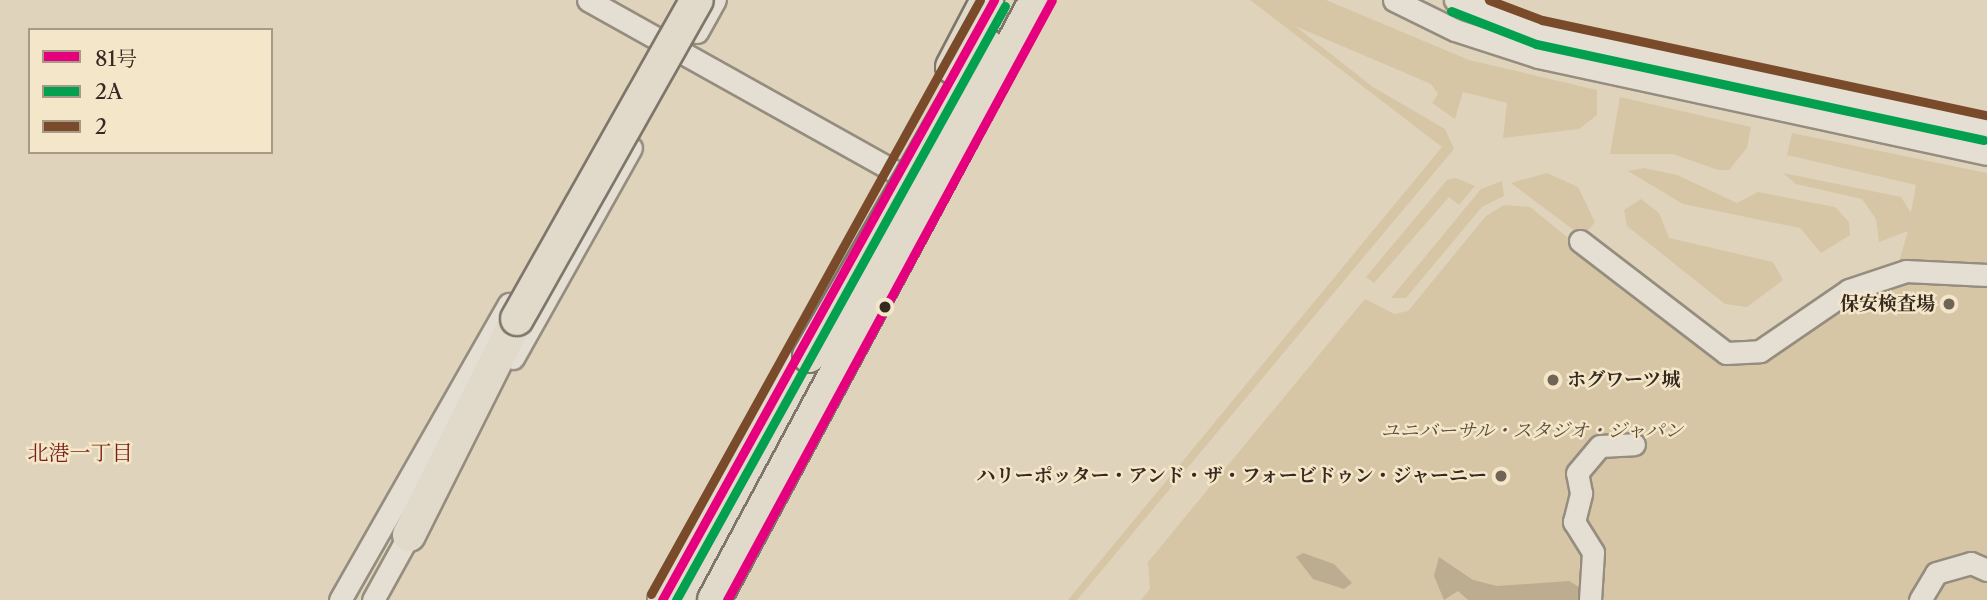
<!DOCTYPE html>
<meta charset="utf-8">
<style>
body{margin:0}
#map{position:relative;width:1987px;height:600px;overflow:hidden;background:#dfd3bb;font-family:"Libre Caslon Text","Noto Serif JP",serif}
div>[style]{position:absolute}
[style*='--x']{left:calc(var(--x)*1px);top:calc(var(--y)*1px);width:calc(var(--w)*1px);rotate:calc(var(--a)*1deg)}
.green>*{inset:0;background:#d6c6a6}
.water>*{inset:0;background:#bdad90}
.roads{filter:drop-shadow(2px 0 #958d7f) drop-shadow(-2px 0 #958d7f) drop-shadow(0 2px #958d7f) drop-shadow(0 -2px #958d7f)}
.minor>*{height:21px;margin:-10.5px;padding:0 10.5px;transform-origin:10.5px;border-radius:10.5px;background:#e5dfd3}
.major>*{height:28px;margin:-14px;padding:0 14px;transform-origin:14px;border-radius:14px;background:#e1dacb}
.highway>*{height:32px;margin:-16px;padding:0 16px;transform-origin:16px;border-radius:16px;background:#e1dacb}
.bridges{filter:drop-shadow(2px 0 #7e766a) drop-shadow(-2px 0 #7e766a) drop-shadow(0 2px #7e766a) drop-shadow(0 -2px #7e766a)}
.highway-bridge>*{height:32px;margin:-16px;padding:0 16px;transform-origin:16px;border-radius:16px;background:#e1dacb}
.bus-1>*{height:9px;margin:-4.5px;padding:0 4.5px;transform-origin:4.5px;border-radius:4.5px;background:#e5007d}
.bus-2>*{height:9px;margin:-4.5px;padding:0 4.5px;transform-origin:4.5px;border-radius:4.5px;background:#03a04f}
.bus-3>*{height:9px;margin:-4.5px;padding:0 4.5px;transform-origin:4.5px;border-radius:4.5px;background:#7a4b2a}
.dots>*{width:19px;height:19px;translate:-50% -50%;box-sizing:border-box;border:4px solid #f4e6c9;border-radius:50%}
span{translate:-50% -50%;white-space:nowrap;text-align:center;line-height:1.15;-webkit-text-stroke:5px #f4e6c9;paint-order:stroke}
.poi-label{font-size:19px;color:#352921;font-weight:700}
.right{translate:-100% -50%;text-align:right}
.left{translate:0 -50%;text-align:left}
.park-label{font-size:19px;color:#5c4e3e;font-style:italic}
.neighbourhood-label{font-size:21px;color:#7a1f14}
.legend{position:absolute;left:28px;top:28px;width:245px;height:126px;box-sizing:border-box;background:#f4e6c9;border:2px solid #a89a86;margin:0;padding:9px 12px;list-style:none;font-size:21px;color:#352921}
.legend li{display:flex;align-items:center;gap:14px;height:35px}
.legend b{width:35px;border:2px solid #a89a86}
</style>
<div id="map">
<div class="green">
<i style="clip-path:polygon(1250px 0,1326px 0,1469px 60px,1597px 90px,1597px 115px,1579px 129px,1503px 138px,1507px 103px,1463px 92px,1455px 119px,1432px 103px,1438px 94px,1431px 84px,1295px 26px,1373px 87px,1445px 129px,1454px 149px,1077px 600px,1068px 600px,1442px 147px)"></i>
<i style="clip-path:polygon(1620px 97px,1751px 127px,1747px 148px,1729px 170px,1718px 170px,1673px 154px,1610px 154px)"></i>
<i style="clip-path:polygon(1792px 133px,1987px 173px,1987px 600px,1141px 600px,1150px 589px,1148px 562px,1365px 299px,1400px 317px,1395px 314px,1408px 311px,1486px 216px,1504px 205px,1530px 207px,1718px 360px,1732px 363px,1766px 355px,1898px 265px,1908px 231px,1879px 242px,1876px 219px,1862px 199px,1796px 184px,1783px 173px,1901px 197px,1911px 213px,1916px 185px,1787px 155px)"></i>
<i style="clip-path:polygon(1644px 168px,1677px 175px,1737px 203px,1758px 192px,1835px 207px,1849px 222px,1850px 235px,1821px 253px,1800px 228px,1683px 204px,1628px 171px)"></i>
<i style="clip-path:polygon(1547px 173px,1578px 187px,1595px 222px,1583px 237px,1511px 183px)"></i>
<i style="clip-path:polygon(1456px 178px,1475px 186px,1459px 205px,1449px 197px,1374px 283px,1366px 277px,1447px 180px)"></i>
<i style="clip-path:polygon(1502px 181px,1504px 196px,1482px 207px,1406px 298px,1391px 298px,1481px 189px)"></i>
<i style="clip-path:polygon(1641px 199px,1659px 213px,1669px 238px,1773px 262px,1783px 280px,1747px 307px,1725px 304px,1627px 226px,1624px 210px)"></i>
</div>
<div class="water">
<i style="clip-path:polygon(1303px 553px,1334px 564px,1352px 583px,1344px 589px,1313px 579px,1296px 557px)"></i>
<i style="clip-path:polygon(1439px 557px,1473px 580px,1497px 586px,1569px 581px,1579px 587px,1579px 600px,1468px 600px,1458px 591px,1444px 600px,1434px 576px)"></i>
</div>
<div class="roads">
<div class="minor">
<i style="--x:588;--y:0;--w:379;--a:29.2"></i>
<i style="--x:1394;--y:0;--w:68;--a:26.2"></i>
<i style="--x:1455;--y:30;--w:87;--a:18"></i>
<i style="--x:1538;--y:57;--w:459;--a:12.2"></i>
<i style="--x:1455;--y:0;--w:90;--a:20.9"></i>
<i style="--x:1539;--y:32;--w:458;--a:12.1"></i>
<i style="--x:697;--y:32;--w:37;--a:-61"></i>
<i style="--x:1580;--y:241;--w:184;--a:37.5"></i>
<i style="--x:1726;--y:353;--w:34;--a:-3"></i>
<i style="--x:1760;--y:351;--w:108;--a:-34.4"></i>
<i style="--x:1849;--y:290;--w:60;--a:-18.4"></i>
<i style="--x:1906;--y:271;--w:81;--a:2.8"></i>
<i style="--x:513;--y:358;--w:241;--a:-60.7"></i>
<i style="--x:340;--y:600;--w:341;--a:-60.3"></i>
<i style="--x:373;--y:600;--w:87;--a:-61.1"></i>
<i style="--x:1590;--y:600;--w:48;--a:-86.4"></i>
<i style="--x:1593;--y:552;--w:36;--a:-122"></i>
<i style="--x:1574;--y:522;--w:30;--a:-76"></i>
<i style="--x:1581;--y:493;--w:20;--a:-101"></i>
<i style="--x:1577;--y:473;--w:35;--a:-50"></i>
<i style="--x:1600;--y:446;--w:34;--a:-3"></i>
<i style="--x:1920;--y:600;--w:31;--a:-59"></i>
<i style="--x:1936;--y:573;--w:36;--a:-16"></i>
<i style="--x:1971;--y:563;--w:17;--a:24"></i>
</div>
<div class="major">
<i style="--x:662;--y:600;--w:308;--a:-60.7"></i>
</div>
<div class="highway">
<i style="--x:409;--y:535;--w:241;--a:-63.4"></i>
<i style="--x:693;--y:600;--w:275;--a:-61.1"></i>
</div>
</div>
<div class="bridges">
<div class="highway-bridge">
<i style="--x:952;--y:67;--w:76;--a:-62.4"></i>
<i style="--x:517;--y:319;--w:366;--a:-60.6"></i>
<i style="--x:809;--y:356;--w:358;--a:-60.2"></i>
<i style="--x:714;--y:600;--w:681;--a:-61.78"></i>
</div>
</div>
<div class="bus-1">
<i style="--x:662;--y:600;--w:686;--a:-61.04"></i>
<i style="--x:727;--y:600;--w:682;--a:-61.56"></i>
</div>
<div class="bus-2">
<i style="--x:1451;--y:11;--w:91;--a:21.2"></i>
<i style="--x:1536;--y:44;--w:458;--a:12.1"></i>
<i style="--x:676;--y:600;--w:679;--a:-61.02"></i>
</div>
<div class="bus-3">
<i style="--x:1489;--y:0;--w:57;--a:20.7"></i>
<i style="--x:1542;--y:20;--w:455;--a:12.1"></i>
<i style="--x:651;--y:594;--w:679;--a:-61.02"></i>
</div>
<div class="dots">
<i style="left:1949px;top:304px;background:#706457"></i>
<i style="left:885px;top:307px;background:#352921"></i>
<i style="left:1553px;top:380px;background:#706457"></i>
<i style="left:1501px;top:476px;background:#706457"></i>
</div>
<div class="poi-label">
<span class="right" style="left:1935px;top:304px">保安検査場</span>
<span class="left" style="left:1567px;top:380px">ホグワーツ城</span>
<span class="right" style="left:1487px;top:476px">ハリーポッター・アンド・ザ・フォービドゥン・ジャーニー</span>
</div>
<div class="park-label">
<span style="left:1532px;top:431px">ユニバーサル・スタジオ・ジャパン</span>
</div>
<div class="neighbourhood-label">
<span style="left:80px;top:453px">北港一丁目</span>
</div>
<ul class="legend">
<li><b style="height:9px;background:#e5007d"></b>81号</li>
<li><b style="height:9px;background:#03a04f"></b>2A</li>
<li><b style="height:9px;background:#7a4b2a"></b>2</li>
</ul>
</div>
